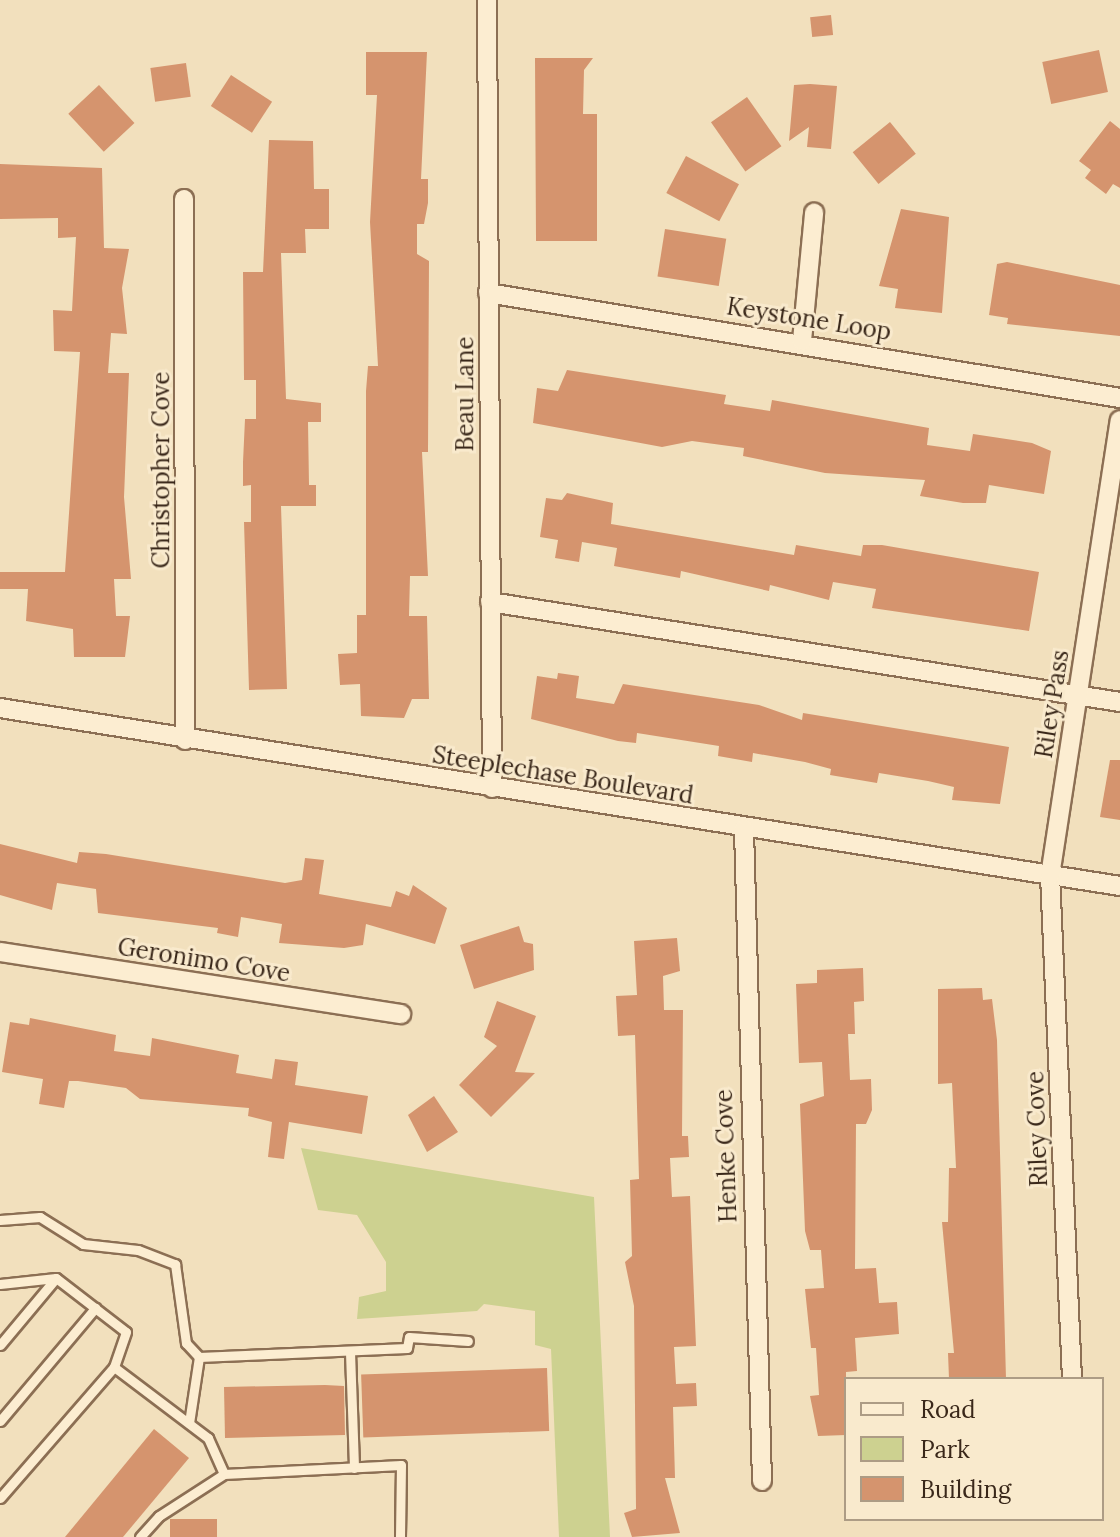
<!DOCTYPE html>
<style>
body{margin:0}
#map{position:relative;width:1120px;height:1537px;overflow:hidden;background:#f2e0bd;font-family:Lora,serif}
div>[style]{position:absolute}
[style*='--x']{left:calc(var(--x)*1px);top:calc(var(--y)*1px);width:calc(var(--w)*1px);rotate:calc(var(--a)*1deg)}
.green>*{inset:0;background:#cdd190}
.building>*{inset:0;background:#d5946e;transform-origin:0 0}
.roads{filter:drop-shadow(2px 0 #8c6f54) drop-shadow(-2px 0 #8c6f54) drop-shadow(0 2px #8c6f54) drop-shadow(0 -2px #8c6f54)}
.service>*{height:9px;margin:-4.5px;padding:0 4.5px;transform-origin:4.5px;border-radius:4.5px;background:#fcedd1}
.minor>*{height:18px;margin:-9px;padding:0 9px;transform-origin:9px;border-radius:9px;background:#fcedd1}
span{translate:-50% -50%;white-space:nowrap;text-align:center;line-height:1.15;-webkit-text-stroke:6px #f9eacd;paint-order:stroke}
.street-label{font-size:24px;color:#3a281a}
.legend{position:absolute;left:844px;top:1377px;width:260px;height:144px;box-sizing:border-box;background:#f9eacd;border:2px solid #ad9c85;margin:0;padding:10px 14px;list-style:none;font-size:24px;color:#3a281a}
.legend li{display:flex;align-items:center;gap:16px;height:40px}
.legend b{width:40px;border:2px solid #ad9c85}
</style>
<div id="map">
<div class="green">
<i style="clip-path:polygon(301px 1148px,594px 1197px,610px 1537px,559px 1537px,551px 1349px,535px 1345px,535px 1311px,484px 1304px,477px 1311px,357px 1319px,359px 1297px,386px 1291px,386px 1262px,357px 1215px,318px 1210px)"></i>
</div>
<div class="building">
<i style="left:831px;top:15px;width:20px;height:21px;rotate:84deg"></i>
<i style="left:1099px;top:50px;width:43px;height:58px;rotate:78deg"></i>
<i style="clip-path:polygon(366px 52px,427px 52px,421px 179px,428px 179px,428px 203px,424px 224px,417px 224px,417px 254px,429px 261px,428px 452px,422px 452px,428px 576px,410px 576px,409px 616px,427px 616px,429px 699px,412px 699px,404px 718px,361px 716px,360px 684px,340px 685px,338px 654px,357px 653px,357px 615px,366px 615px,366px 391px,368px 366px,378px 366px,370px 222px,377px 95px,366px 95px)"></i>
<i style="clip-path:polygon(535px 58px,593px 58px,584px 70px,583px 114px,597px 114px,597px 241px,536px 241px)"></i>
<i style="left:186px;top:63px;width:34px;height:36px;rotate:82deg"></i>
<i style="left:231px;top:75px;width:49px;height:37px;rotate:33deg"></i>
<i style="clip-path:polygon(810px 84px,837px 86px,831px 149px,807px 147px,809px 127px,789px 141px,794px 85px)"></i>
<i style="left:99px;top:85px;width:52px;height:42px;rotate:47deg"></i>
<i style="left:747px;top:97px;width:60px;height:44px;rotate:55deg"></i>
<i style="clip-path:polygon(1110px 121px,1120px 129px,1120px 188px,1113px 184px,1106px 194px,1085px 178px,1091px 170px,1079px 161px)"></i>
<i style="left:890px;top:122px;width:41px;height:48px;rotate:51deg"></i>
<i style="clip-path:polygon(269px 140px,313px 141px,314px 189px,329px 189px,329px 229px,305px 229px,306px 253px,281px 253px,286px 399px,321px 403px,321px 422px,308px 422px,309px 485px,316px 485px,316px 506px,281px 506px,287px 689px,249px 690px,244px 522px,251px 522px,251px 485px,243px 486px,243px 462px,245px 419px,256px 419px,256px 380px,244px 380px,243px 272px,263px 272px)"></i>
<i style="left:686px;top:156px;width:60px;height:42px;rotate:28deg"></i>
<i style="clip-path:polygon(0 164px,102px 168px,104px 248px,129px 249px,122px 288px,127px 334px,111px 333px,108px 373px,129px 373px,124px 497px,131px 579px,114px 579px,116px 616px,130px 616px,125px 657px,74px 657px,73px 629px,26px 621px,28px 589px,0 589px,0 572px,65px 572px,80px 352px,54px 351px,53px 310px,72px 311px,76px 237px,58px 238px,58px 218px,0 219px)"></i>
<i style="clip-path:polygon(901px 209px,949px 217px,942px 313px,895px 308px,898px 289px,879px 286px)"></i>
<i style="left:665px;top:229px;width:62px;height:48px;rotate:9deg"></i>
<i style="clip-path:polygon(1007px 262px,1120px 285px,1120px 336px,1007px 324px,1008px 318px,989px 315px,997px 264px)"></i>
<i style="clip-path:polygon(567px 370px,726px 395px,724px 404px,770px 411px,772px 400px,929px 428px,927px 445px,970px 451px,973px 434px,1032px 443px,1051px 451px,1044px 494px,989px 485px,986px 503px,963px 503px,920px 496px,925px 480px,825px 473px,743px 456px,744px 448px,692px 441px,662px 447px,533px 423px,537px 388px,558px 391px)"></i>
<i style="clip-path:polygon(567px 493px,613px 503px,611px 524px,794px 555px,796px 545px,861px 556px,863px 545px,882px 545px,1039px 572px,1029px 631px,872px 608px,876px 589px,833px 582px,829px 600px,770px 585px,769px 591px,681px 571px,680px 578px,614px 566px,617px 548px,582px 542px,579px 562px,555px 558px,558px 540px,540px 537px,546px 498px,562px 500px)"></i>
<i style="clip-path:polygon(558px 673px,579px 676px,576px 698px,614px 704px,623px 684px,759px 705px,802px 720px,803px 713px,1009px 747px,1000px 804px,952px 800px,954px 787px,928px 781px,879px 773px,877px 783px,830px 775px,831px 769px,805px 762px,753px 753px,752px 762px,718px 756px,719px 746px,637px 733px,636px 743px,618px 741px,531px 719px,537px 676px,557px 679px)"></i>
<i style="clip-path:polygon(1110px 760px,1120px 760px,1120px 820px,1100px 817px)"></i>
<i style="clip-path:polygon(0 844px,77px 863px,79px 852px,106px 854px,285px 883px,302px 880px,305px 858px,324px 860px,319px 894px,391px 907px,396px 891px,409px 896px,413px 885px,447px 908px,435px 944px,366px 924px,363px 945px,344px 948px,279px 943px,282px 924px,241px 917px,238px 937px,217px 933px,218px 928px,98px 913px,96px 889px,57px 883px,52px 910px,0 895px)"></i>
<i style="clip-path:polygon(519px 926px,524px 942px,533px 944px,534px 970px,474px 989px,460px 945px)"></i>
<i style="clip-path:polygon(677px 938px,680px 971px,663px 976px,664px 1010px,683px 1010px,682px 1136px,688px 1136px,689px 1157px,670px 1158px,672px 1197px,690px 1196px,696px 1346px,674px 1347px,676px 1384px,696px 1383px,697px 1406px,673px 1407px,675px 1478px,665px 1478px,680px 1533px,632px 1537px,624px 1513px,636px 1509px,634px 1306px,625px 1262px,632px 1256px,630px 1180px,639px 1179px,635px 1035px,618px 1036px,616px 996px,637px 995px,634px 941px)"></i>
<i style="clip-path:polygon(863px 968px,864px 1001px,854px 1002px,855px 1034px,848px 1034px,850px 1080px,871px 1079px,872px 1110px,866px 1124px,856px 1124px,855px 1269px,876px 1268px,879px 1303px,897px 1302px,899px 1334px,855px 1338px,857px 1371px,846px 1372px,846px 1435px,818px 1436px,810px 1396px,819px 1395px,816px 1348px,811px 1348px,805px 1289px,824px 1288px,821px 1250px,810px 1250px,805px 1231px,800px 1104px,824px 1096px,822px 1062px,799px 1063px,796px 984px,817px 983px,817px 970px)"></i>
<i style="clip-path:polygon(982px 988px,983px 1000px,992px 999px,997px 1040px,1006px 1379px,949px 1379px,948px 1353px,954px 1353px,942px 1222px,948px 1222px,949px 1168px,956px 1168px,952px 1083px,938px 1084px,938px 989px)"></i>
<i style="clip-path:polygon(497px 1001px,536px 1016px,515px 1072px,535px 1073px,491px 1117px,459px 1085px,497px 1046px,484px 1037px)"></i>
<i style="clip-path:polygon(30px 1018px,116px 1035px,114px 1051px,150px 1056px,152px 1038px,239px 1055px,236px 1073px,272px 1079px,275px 1059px,298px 1062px,295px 1085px,368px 1096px,362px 1134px,289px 1122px,284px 1159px,268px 1157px,272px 1122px,248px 1116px,249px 1108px,140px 1099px,126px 1088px,78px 1081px,69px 1081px,64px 1108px,39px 1104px,43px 1079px,2px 1072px,10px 1022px,29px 1025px)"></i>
<i style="clip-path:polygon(434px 1096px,458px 1132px,427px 1152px,408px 1115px)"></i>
<i style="left:547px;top:1368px;width:63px;height:186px;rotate:88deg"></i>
<i style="clip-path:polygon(325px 1385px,344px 1386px,345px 1435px,225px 1438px,224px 1387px)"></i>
<i style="clip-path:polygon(154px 1429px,189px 1458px,123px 1537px,65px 1537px)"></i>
<i style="left:170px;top:1519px;width:47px;height:18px"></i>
</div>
<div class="roads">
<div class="service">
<i style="--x:0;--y:1220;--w:40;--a:-4.3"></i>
<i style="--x:40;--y:1217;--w:51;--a:32.1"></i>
<i style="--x:83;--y:1244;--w:55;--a:6.2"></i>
<i style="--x:138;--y:1250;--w:40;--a:21"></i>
<i style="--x:175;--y:1264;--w:80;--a:82.1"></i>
<i style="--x:186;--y:1343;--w:19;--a:47"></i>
<i style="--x:199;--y:1357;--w:208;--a:-2.5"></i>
<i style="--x:407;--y:1348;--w:11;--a:-80"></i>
<i style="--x:409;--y:1337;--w:59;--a:3.9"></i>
<i style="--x:0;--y:1284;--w:56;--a:-6.1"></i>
<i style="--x:56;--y:1278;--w:88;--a:37.6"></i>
<i style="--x:126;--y:1332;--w:37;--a:109"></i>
<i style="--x:114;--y:1367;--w:118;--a:37.1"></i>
<i style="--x:208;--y:1438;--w:39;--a:66"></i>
<i style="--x:224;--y:1474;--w:177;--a:-2.9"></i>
<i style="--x:401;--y:1465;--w:72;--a:90.8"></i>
<i style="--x:0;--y:1345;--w:87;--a:-50.1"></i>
<i style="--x:350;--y:1352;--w:116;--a:88"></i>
<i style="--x:0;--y:1421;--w:148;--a:-49.9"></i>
<i style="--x:189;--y:1423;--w:67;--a:-81.4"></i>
<i style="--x:0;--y:1498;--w:174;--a:-49"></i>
<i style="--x:140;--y:1537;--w:28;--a:-48"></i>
<i style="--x:159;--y:1516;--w:77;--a:-32.9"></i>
</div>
<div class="minor">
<i style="--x:487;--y:0;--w:788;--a:89.64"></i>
<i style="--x:184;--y:199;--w:541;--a:89.89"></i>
<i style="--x:488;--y:293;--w:641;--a:9.43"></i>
<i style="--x:802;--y:341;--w:129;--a:-84.6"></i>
<i style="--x:490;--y:602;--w:638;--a:9.02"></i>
<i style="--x:0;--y:708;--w:1134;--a:9.03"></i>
<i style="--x:744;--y:829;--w:652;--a:88.42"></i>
<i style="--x:0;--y:952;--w:406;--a:8.8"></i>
<i style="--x:1072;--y:1379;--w:503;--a:-92.5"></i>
<i style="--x:1050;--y:876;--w:461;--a:-81.3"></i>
</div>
</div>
<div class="street-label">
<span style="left:809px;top:319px;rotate:9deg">Keystone Loop</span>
<span style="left:465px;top:394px;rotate:-90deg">Beau Lane</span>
<span style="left:161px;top:470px;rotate:-90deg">Christopher Cove</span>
<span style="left:1052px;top:704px;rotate:-81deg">Riley Pass</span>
<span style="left:563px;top:775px;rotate:9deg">Steeplechase Boulevard</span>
<span style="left:204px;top:960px;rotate:9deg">Geronimo Cove</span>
<span style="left:1037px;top:1129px;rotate:-92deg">Riley Cove</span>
<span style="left:726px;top:1156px;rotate:-92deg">Henke Cove</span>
</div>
<ul class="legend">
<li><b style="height:10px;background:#fcedd1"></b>Road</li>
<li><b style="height:22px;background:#cdd190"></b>Park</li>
<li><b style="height:22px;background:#d5946e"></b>Building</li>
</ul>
</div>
